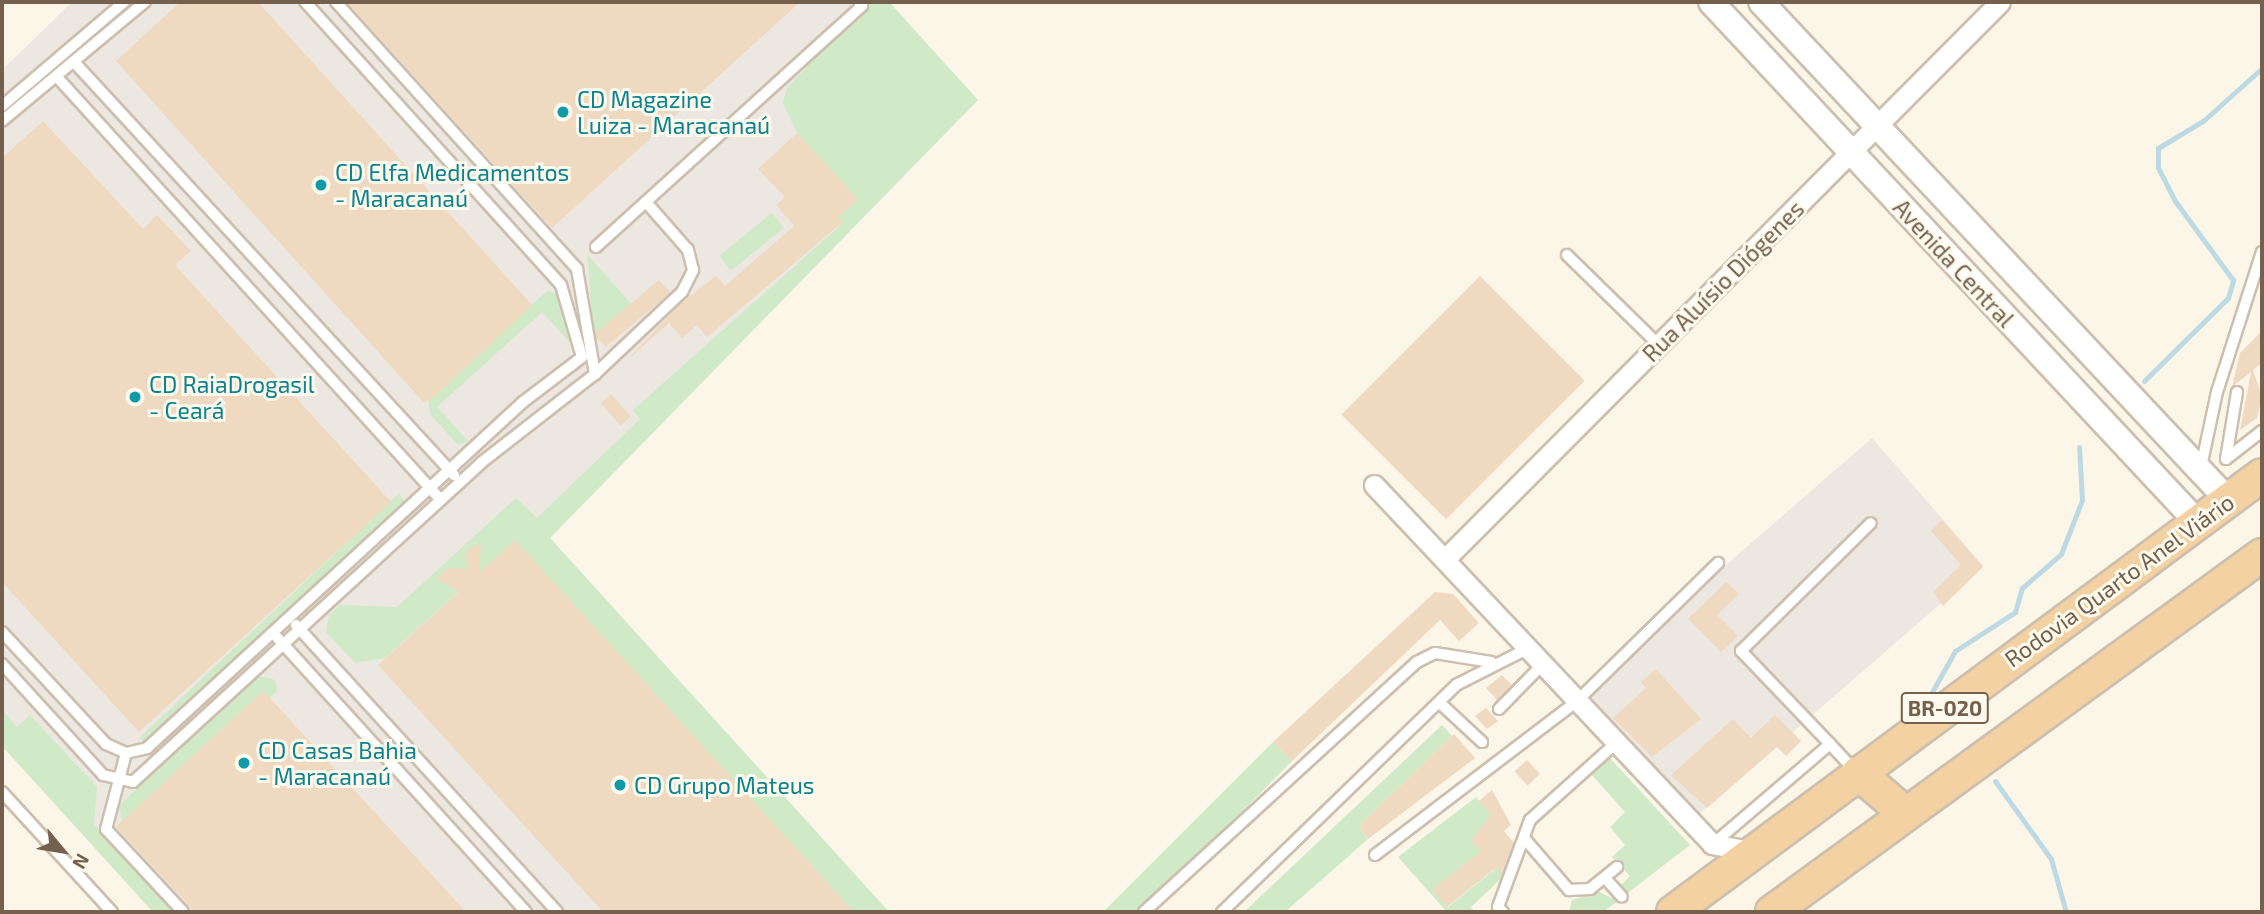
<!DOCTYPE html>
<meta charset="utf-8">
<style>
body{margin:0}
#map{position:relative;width:2264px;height:914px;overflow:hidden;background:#fbf6e8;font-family:"Exo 2",sans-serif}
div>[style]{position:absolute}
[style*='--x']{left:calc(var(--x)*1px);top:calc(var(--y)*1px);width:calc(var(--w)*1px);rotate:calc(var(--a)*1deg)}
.industrial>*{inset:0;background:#ece8e1;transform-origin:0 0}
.green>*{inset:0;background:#d0e9c7;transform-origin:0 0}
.stream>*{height:5px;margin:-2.5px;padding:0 2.5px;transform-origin:2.5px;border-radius:2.5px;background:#bddae4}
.building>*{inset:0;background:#efd9c1;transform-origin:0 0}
.roads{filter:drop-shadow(2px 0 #cdbfae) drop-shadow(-2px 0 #cdbfae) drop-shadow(0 2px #cdbfae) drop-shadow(0 -2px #cdbfae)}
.service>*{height:10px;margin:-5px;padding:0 5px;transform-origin:5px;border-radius:5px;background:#fff}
.minor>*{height:19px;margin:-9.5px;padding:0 9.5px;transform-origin:9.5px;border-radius:9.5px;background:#fff}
.tertiary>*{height:24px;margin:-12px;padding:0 12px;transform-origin:12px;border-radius:12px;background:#fff}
.trunk>*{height:32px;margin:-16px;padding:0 16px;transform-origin:16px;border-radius:16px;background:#f4d1a3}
.dots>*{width:19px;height:19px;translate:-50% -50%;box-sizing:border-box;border:4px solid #fefaee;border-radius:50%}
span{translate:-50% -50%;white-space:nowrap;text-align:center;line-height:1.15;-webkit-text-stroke:6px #fefaee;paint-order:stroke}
.shield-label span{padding:2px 5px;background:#fefaee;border:2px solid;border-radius:5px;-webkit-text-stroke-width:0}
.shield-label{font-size:21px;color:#74604d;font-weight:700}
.culture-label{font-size:23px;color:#0d838f}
.left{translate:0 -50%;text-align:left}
.street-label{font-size:23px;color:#74604d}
.frame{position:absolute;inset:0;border:4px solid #74604d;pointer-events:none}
.north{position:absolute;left:28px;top:816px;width:70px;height:70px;-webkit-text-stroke:5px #fefaee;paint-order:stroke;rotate:120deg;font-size:19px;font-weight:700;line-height:28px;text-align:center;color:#74604d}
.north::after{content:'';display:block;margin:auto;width:24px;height:32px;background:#74604d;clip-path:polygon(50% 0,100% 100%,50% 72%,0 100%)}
</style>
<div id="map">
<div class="industrial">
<i style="clip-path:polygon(72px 2px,889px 2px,978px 100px,550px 538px,889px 912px,153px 912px,2px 745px,2px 70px)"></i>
<i style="left:1872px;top:438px;width:170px;height:385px;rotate:49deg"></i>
</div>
<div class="green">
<i style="clip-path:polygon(869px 2px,889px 2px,978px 100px,550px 538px,889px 912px,854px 912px,515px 541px,385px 658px,355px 663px,326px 632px,329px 615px,340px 605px,397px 607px,516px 498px,537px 518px,640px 419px,633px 410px,843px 223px,838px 217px,858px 199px,797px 133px,783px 103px,787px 88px)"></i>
<i style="left:772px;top:213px;width:19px;height:68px;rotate:51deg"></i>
<i style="clip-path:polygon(587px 254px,632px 305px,597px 340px,594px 338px)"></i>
<i style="clip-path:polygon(547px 291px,556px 293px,573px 346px,542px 312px,437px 407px,468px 441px,458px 445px,430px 414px,428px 400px)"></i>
<i style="clip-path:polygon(399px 493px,406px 505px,144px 741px,139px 738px)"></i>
<i style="clip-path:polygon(259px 676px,275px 680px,277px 691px,270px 698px,263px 691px,122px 822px,119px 805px)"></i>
<i style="clip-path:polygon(2px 710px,17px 727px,30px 715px,97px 787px,94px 825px,174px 912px,153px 912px,2px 746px)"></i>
<i style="clip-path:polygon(1442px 725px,1452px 736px,1359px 826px,1368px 839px,1285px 912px,1244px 912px)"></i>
<i style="left:1273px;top:742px;width:27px;height:248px;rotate:45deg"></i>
<i style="clip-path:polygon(1609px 757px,1690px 845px,1625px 895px,1621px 885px,1630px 876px,1612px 857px,1625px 845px,1610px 827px,1625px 812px,1591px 774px)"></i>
<i style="clip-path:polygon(evenodd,1476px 797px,1492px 815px,1472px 841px,1505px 875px,1471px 907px,1475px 912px,1447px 912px,1398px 857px,1476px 797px,1479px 853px,1494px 870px,1448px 907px,1433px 890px,1479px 853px)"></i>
<i style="clip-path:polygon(1599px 892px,1618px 901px,1603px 912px,1569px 912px,1572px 900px)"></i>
</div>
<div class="stream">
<i style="--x:2144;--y:381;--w:118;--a:-44.7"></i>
<i style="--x:2228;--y:298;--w:19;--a:-74"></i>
<i style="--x:2233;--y:280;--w:98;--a:-126.3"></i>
<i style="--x:2175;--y:201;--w:38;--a:-117"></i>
<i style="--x:2158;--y:167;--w:19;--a:-90"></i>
<i style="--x:2158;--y:148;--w:52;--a:-31"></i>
<i style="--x:2203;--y:121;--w:79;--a:-41.9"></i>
<i style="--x:1932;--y:692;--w:47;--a:-60.7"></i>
<i style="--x:1955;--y:651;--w:72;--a:-33"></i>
<i style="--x:2015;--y:612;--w:25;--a:-74"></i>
<i style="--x:2022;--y:588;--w:52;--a:-41.1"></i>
<i style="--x:2061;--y:554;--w:58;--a:-68.7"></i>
<i style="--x:2082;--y:500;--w:53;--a:-93.2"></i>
<i style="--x:1995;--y:781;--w:96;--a:54.3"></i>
<i style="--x:2051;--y:859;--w:55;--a:74.2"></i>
</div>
<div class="building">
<i style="clip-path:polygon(180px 2px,258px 2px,532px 305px,434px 397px,424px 403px,116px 61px)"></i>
<i style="clip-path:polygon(347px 2px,800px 2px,552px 228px)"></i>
<i style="clip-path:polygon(43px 121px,143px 229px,157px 215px,191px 251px,175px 265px,391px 502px,139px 732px,2px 582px,2px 158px)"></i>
<i style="clip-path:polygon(797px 133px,858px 199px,838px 217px,843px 222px,707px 337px,697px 325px,682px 338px,669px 323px,623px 364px,680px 304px,716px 276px,725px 286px,794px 226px,776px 205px,785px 197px,758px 169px)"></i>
<i style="left:1480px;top:276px;width:148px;height:196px;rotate:45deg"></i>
<i style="left:659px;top:280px;width:17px;height:84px;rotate:50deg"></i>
<i style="clip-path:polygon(2262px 331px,2262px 363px,2253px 370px,2262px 397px,2257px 418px,2240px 430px,2251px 372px,2232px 387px,2240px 353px)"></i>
<i style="left:611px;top:394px;width:30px;height:14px;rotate:48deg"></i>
<i style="clip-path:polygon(1942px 520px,1983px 567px,1943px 606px,1933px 592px,1961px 565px,1931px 531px)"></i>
<i style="clip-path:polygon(515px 540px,854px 912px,603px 912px,378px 665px,459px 592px,436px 578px,449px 568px,467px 569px,466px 551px,481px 543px,479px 573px)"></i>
<i style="clip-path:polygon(1726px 582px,1739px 594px,1717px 615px,1738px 636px,1721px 652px,1688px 619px)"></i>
<i style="clip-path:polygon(1435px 592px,1453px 594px,1479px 623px,1459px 641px,1440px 620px,1292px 761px,1273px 742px)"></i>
<i style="clip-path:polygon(1656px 669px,1701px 719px,1652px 757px,1613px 718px,1646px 688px,1641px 682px)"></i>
<i style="clip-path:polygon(1502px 675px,1512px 685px,1497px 700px,1486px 688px)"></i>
<i style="clip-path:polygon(263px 691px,270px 698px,466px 912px,195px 912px,116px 827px)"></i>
<i style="clip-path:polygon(1486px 708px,1498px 721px,1487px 729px,1475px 716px)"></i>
<i style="clip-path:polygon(1775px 715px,1801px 741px,1786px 756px,1777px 747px,1707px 808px,1671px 775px,1733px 719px,1751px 738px)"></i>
<i style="clip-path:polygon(1454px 734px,1475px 758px,1368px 839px,1359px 826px)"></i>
<i style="left:1527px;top:760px;width:19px;height:17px;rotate:47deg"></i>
<i style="clip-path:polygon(1492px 790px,1511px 825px,1504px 831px,1514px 843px,1503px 873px,1497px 867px,1447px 907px,1432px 890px,1481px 851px,1471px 841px,1491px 814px,1479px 801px)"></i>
</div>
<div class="roads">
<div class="service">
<i style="--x:336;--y:2;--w:360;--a:47.9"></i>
<i style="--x:577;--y:269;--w:107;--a:80.3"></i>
<i style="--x:75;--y:63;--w:560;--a:47.39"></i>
<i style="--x:57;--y:77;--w:571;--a:47.77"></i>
<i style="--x:2;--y:106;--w:160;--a:-40.4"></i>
<i style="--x:2;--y:121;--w:186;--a:-39.8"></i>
<i style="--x:596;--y:247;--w:359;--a:-42.2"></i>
<i style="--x:862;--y:6;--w:5;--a:-127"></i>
<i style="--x:1567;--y:255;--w:129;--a:44.4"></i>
<i style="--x:2237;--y:392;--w:68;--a:99.3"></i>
<i style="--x:2226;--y:459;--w:46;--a:-37.9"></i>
<i style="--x:2201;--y:467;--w:77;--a:-78"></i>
<i style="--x:2217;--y:392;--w:147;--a:-72.2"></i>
<i style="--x:296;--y:625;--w:388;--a:47.7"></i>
<i style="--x:2;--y:632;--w:153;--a:47.1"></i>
<i style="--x:106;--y:744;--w:22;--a:24"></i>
<i style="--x:126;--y:753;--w:22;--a:-13"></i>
<i style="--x:147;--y:748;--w:511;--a:-42.62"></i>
<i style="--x:523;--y:402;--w:74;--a:-37.3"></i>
<i style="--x:582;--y:357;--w:75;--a:-106.3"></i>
<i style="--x:561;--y:285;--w:382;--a:-132.1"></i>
<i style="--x:274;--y:634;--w:375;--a:47.8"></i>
<i style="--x:2;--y:664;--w:150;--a:47.7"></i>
<i style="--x:103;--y:775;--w:31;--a:13"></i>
<i style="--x:133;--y:782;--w:473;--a:-42.5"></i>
<i style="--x:482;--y:462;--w:143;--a:-37.9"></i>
<i style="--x:595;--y:374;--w:120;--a:-43.3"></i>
<i style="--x:682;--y:292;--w:25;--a:-63"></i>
<i style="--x:693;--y:270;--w:21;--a:-104"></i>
<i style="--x:688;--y:250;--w:64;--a:-131.2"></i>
<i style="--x:1441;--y:704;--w:56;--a:42.8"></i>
<i style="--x:1499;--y:709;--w:62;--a:-45.7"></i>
<i style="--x:1830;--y:744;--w:38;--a:47"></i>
<i style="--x:126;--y:753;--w:79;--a:104.7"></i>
<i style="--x:106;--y:829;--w:113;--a:47.1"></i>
<i style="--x:2;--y:792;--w:163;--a:47.5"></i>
<i style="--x:1524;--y:838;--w:69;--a:49.1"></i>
<i style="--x:1569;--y:890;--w:21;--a:-3"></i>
<i style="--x:1590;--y:889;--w:35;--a:-39"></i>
<i style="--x:1713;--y:844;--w:154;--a:-40.5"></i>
<i style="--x:1830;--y:744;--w:129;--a:-133.7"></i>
<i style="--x:1741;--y:651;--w:182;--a:-44.6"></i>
<i style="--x:1375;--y:855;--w:253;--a:-37.3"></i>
<i style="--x:1576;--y:702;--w:199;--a:-44.4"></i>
<i style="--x:1605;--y:878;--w:25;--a:48"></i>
<i style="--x:1144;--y:912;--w:370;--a:-42.5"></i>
<i style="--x:1417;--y:662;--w:20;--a:-27"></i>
<i style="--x:1435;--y:653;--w:57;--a:9.1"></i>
<i style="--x:1222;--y:912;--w:326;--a:-44.1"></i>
<i style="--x:1456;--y:685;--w:80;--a:-26.9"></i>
<i style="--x:1503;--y:912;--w:7;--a:-135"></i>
<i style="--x:1498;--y:907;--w:93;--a:-69.8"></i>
<i style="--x:1530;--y:820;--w:114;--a:-41.8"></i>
</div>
<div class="minor">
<i style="--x:1374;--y:485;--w:493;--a:46.7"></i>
<i style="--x:1712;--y:844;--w:45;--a:10.3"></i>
<i style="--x:1445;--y:559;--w:786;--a:-45.1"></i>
</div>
<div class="tertiary">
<i style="--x:1711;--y:2;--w:713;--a:46.93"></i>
<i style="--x:1761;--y:2;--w:683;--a:46.84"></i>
</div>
<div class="trunk">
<i style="--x:1858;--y:773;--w:62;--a:40.4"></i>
<i style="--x:1673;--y:912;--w:733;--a:-36.57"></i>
<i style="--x:1772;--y:912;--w:606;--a:-36.08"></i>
</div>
</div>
<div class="dots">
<i style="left:563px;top:112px;background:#0f9aa8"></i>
<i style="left:321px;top:185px;background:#0f9aa8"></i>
<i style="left:135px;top:397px;background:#0f9aa8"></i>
<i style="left:244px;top:763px;background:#0f9aa8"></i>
<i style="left:620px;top:785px;background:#0f9aa8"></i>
</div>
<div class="shield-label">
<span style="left:1945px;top:708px">BR-020</span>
</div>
<div class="culture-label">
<span class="left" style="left:577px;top:112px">CD Magazine<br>Luiza - Maracanaú</span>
<span class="left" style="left:335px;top:185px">CD Elfa Medicamentos<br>- Maracanaú</span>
<span class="left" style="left:149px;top:397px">CD RaiaDrogasil<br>- Ceará</span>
<span class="left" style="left:258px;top:763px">CD Casas Bahia<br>- Maracanaú</span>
<span class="left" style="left:634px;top:785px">CD Grupo Mateus</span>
</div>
<div class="street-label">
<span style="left:1954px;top:263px;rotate:47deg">Avenida Central</span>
<span style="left:1723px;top:281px;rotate:-45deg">Rua Aluísio Diógenes</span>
<span style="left:2119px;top:580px;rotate:-36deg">Rodovia Quarto Anel Viário</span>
</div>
<div class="frame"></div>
<div class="north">N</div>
</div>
